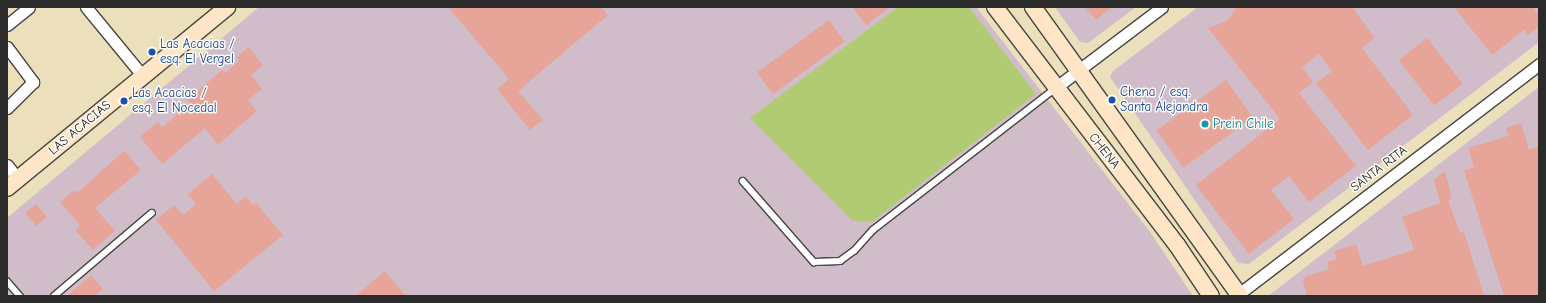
<!DOCTYPE html>
<style>
body{margin:0}
#map{position:relative;width:1546px;height:303px;overflow:hidden;background:#ebdfbc;font-family:"Comic Neue",sans-serif}
div>[style]{position:absolute}
[style*='--x']{left:calc(var(--x)*1px);top:calc(var(--y)*1px);width:calc(var(--w)*1px);rotate:calc(var(--a)*1deg)}
.industrial>*{inset:0;background:#d1bdca}
.green>*{inset:0;background:#b0cb72}
.building>*{inset:0;background:#e7a498;transform-origin:0 0}
.roads{filter:drop-shadow(1px 0 #484641) drop-shadow(-1px 0 #484641) drop-shadow(0 1px #484641) drop-shadow(0 -1px #484641)}
.lane>*{height:5.5px;margin:-2.75px;padding:0 2.75px;transform-origin:2.75px;border-radius:2.75px;background:#fff}
.street>*{height:11px;margin:-5.5px;padding:0 5.5px;transform-origin:5.5px;border-radius:5.5px;background:#fff}
.secondary>*{height:16px;margin:-8px;padding:0 8px;transform-origin:8px;border-radius:8px;background:#fde5c5}
.dots>*{width:11px;height:11px;translate:-50% -50%;box-sizing:border-box;border:2px solid #fdfcf7;border-radius:50%}
span{translate:-50% -50%;white-space:nowrap;text-align:center;line-height:1.15;-webkit-text-stroke:3px #fdfcf7;paint-order:stroke}
.transit-label{font-size:13px;color:#164399}
.left{translate:0 -50%;text-align:left}
.culture-label{font-size:13px;color:#0d838f}
.street-label{font-size:13px;color:#2b2b2b}
.frame{position:absolute;inset:0;border:8px solid #2b2b2b;pointer-events:none}
</style>
<div id="map">
<div class="industrial">
<i style="clip-path:polygon(259px 7px,976px 7px,1150px 232px,1193px 296px,7px 296px,7px 218px)"></i>
<i style="clip-path:polygon(1055px 7px,1136px 7px,1088px 43px,1080px 42px)"></i>
<i style="clip-path:polygon(1198px 7px,1539px 7px,1539px 42px,1249px 264px,1238px 263px,1110px 77px,1113px 71px)"></i>
<i style="clip-path:polygon(1539px 87px,1539px 296px,1268px 296px)"></i>
</div>
<div class="green">
<i style="clip-path:polygon(898px 7px,969px 7px,1036px 94px,873px 221px,865px 222px,852px 220px,750px 118px)"></i>
</div>
<div class="building">
<i style="clip-path:polygon(448px 7px,601px 7px,608px 15px,518px 91px,543px 120px,530px 130px,497px 89px,509px 79px)"></i>
<i style="clip-path:polygon(852px 7px,890px 7px,866px 25px)"></i>
<i style="clip-path:polygon(1085px 7px,1112px 7px,1096px 20px)"></i>
<i style="clip-path:polygon(1237px 7px,1352px 7px,1375px 38px,1362px 48px,1413px 115px,1368px 150px,1316px 83px,1332px 71px,1319px 54px,1302px 67px,1313px 82px,1299px 93px,1356px 166px,1309px 202px,1289px 176px,1271px 190px,1294px 219px,1249px 254px,1196px 185px,1280px 119px,1208px 28px,1227px 21px)"></i>
<i style="clip-path:polygon(1454px 7px,1533px 7px,1539px 15px,1539px 26px,1528px 35px,1524px 30px,1492px 55px)"></i>
<i style="left:829px;top:20px;width:27px;height:89px;rotate:54deg"></i>
<i style="left:1427px;top:38px;width:58px;height:36px;rotate:52deg"></i>
<i style="clip-path:polygon(249px 47px,263px 65px,251px 75px,262px 89px,248px 100px,257px 111px,218px 145px,205px 128px,162px 164px,140px 137px,158px 122px,162px 127px,190px 104px,187px 100px,222px 70px,225px 73px,239px 61px,237px 57px)"></i>
<i style="left:1226px;top:80px;width:46px;height:86px;rotate:54deg"></i>
<i style="clip-path:polygon(1521px 123px,1529px 150px,1539px 146px,1539px 296px,1504px 296px,1464px 171px,1474px 167px,1468px 148px,1508px 136px,1506px 128px)"></i>
<i style="clip-path:polygon(124px 151px,141px 170px,95px 208px,115px 231px,93px 250px,75px 230px,80px 225px,60px 202px,74px 190px,77px 193px)"></i>
<i style="clip-path:polygon(1445px 171px,1452px 199px,1440px 203px,1434px 180px)"></i>
<i style="clip-path:polygon(212px 174px,237px 204px,246px 196px,253px 205px,256px 203px,283px 235px,214px 291px,156px 220px,174px 205px,183px 215px,196px 204px,188px 194px)"></i>
<i style="clip-path:polygon(1448px 200px,1460px 233px,1464px 232px,1484px 296px,1307px 296px,1303px 281px,1306px 276px,1329px 269px,1327px 262px,1337px 259px,1334px 251px,1356px 244px,1363px 266px,1414px 250px,1402px 217px)"></i>
<i style="left:36px;top:204px;width:17px;height:14px;rotate:50deg"></i>
<i style="clip-path:polygon(385px 271px,406px 296px,356px 296px)"></i>
<i style="clip-path:polygon(91px 275px,103px 289px,94px 296px,67px 296px)"></i>
</div>
<div class="roads">
<div class="lane">
<i style="--x:743;--y:181;--w:108;--a:48.8"></i>
<i style="--x:814;--y:262;--w:26;--a:-2"></i>
<i style="--x:840;--y:261;--w:17;--a:-36"></i>
<i style="--x:854;--y:251;--w:28;--a:-48"></i>
<i style="--x:873;--y:230;--w:230;--a:-37.8"></i>
<i style="--x:7;--y:281;--w:20;--a:49"></i>
<i style="--x:54;--y:296;--w:128;--a:-40.3"></i>
</div>
<div class="street">
<i style="--x:86;--y:7;--w:88;--a:50.5"></i>
<i style="--x:7;--y:25;--w:28;--a:-39"></i>
<i style="--x:7;--y:47;--w:44;--a:53.4"></i>
<i style="--x:33;--y:82;--w:37;--a:135"></i>
<i style="--x:1055;--y:88;--w:134;--a:-37.1"></i>
<i style="--x:7;--y:165;--w:18;--a:52"></i>
<i style="--x:1236;--y:296;--w:382;--a:-37.4"></i>
</div>
<div class="secondary">
<i style="--x:995;--y:7;--w:300;--a:52.6"></i>
<i style="--x:1177;--y:245;--w:61;--a:56.3"></i>
<i style="--x:1033;--y:7;--w:355;--a:54.4"></i>
<i style="--x:7;--y:188;--w:285;--a:-39.4"></i>
</div>
</div>
<div class="dots">
<i style="left:152px;top:52px;background:#1a4fb4"></i>
<i style="left:1112px;top:100px;background:#1a4fb4"></i>
<i style="left:124px;top:101px;background:#1a4fb4"></i>
<i style="left:1205px;top:124px;background:#0f9aa8"></i>
</div>
<div class="transit-label">
<span class="left" style="left:160px;top:52px">Las Acacias /<br>esq. El Vergel</span>
<span class="left" style="left:1120px;top:100px">Chena / esq.<br>Santa Alejandra</span>
<span class="left" style="left:132px;top:101px">Las Acacias /<br>esq. El Nocedal</span>
</div>
<div class="culture-label">
<span class="left" style="left:1213px;top:124px">Prein Chile</span>
</div>
<div class="street-label">
<span style="left:80px;top:128px;rotate:-40deg">LAS ACACIAS</span>
<span style="left:1104px;top:151px;rotate:52deg">CHENA</span>
<span style="left:1379px;top:169px;rotate:-37deg">SANTA RITA</span>
</div>
<div class="frame"></div>
</div>
